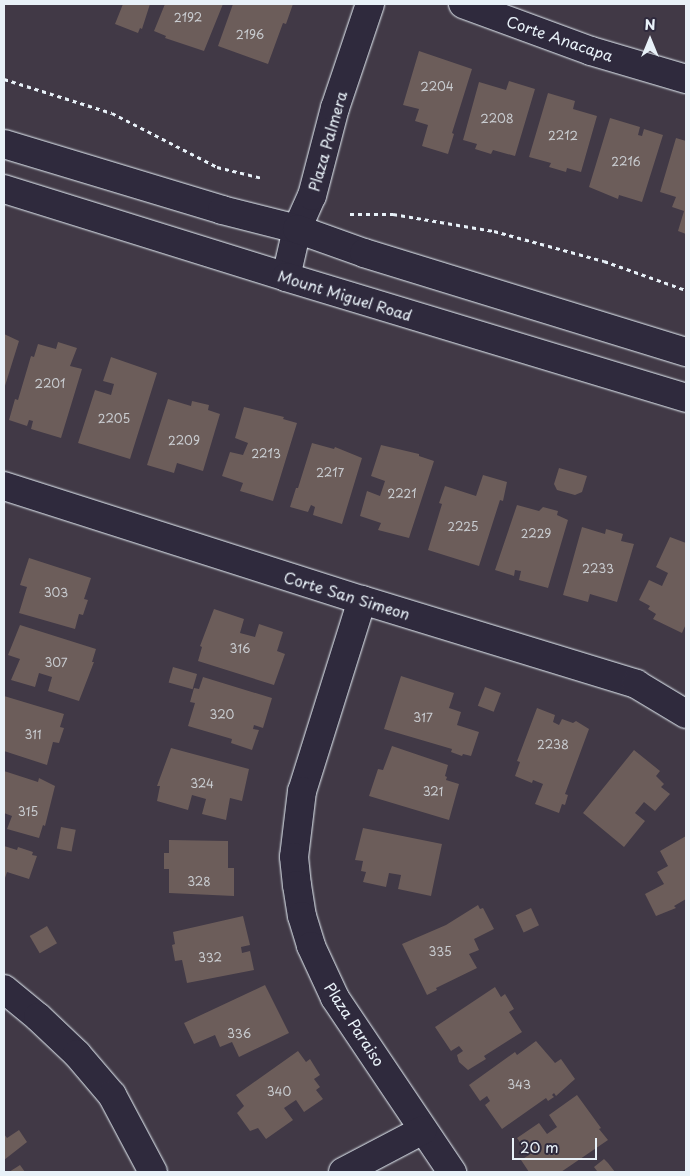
<!DOCTYPE html>
<html>
<head>
<meta charset="utf-8">
<style>
  body { margin:0 }
  #map { position:relative; width:690px; height:1176px; overflow:hidden; background:#413946; font-family:"Playpen Sans",sans-serif }
  div>[style] { position:absolute }
  [style*='--x'] { left:calc(var(--x)*1px); top:calc(var(--y)*1px); width:calc(var(--w)*1px); rotate:calc(var(--a)*1deg) }
  .building>* { inset:0; background:#6c5d5a; transform-origin:0 0 }
  .path>* { height:3px; margin-top:-1.5px; transform-origin:0; background:repeating-linear-gradient(90deg,#e8f1f8 0 4px,transparent 0 8px) }
  .roads { filter:drop-shadow(0 0 1px #e8f1f8) drop-shadow(0 0 1px #e8f1f8) }
  .street>* { height:28px; margin:-14px; padding:0 14px; transform-origin:14px; border-radius:14px; background:#2f2a3d }
  .secondary>* { height:28px; margin:-14px; padding:0 14px; transform-origin:14px; border-radius:14px; background:#2f2a3d }
  span { translate:-50% -50%; white-space:nowrap; text-align:center; line-height:1.15; -webkit-text-stroke:4.5px #2f2a3d; paint-order:stroke }
  .number-label { font-size:12px; color:#c9ccd0 }
  .number-label span { -webkit-text-stroke-width:0 }
  .street-label { font-size:15px; color:#e8f1f8 }
  .frame { position:absolute; inset:0; border:5px solid #e8f1f8; pointer-events:none }
  .north { position:absolute; left:625px; top:15px; width:50px; height:50px; -webkit-text-stroke:4px #2f2a3d; paint-order:stroke; rotate:0deg; font-size:14px; font-weight:700; line-height:20px; text-align:center; color:#e8f1f8 }
  .north::after { content:''; display:block; margin:auto; width:18px; height:22px; background:#e8f1f8; clip-path:polygon(50% 0,100% 100%,50% 72%,0 100%) }
  .scale { position:absolute; left:512px; top:1138px; width:85px; height:22px; box-sizing:border-box; border:2px solid #e8f1f8; border-top:0; padding-left:6px; font-size:15px; line-height:18px; white-space:nowrap; color:#e8f1f8; -webkit-text-stroke:4px #2f2a3d; paint-order:stroke }
</style>
</head>
<body>
<div id="map">
  <div class="building">
    <i style="clip-path:polygon(123px 4px,150px 4px,142px 29px,140px 28px,138px 33px,115px 24px)"></i>
    <i style="clip-path:polygon(165px 4px,223px 4px,204px 51px,165px 38px,166px 36px,154px 31px)"></i>
    <i style="clip-path:polygon(233px 4px,293px 4px,286px 24px,283px 23px,268px 64px,218px 46px)"></i>
    <i style="clip-path:polygon(419px 51px,472px 69px,452px 133px,454px 134px,448px 154px,422px 146px,428px 125px,415px 121px,419px 109px,403px 105px)"></i>
    <i style="clip-path:polygon(509px 81px,535px 89px,515px 156px,493px 150px,491px 154px,475px 149px,477px 144px,463px 140px,479px 82px,506px 90px)"></i>
    <i style="clip-path:polygon(548px 93px,575px 101px,573px 109px,597px 116px,581px 172px,567px 168px,566px 172px,549px 167px,551px 163px,529px 157px)"></i>
    <i style="clip-path:polygon(610px 118px,640px 127px,638px 135px,642px 136px,644px 129px,663px 135px,642px 202px,619px 195px,618px 199px,589px 187px)"></i>
    <i style="clip-path:polygon(676px 138px,686px 141px,686px 234px,678px 231px,684px 211px,672px 207px,676px 197px,660px 192px)"></i>
    <i style="clip-path:polygon(4px 334px,19px 341px,4px 389px)"></i>
    <i style="clip-path:polygon(58px 342px,77px 348px,70px 366px,82px 369px,61px 438px,31px 429px,33px 421px,29px 420px,27px 426px,9px 420px,15px 399px,18px 400px,31px 356px,34px 357px,38px 344px,56px 349px)"></i>
    <i style="clip-path:polygon(111px 357px,157px 373px,130px 459px,78px 443px,95px 390px,111px 395px,114px 384px,103px 381px)"></i>
    <i style="clip-path:polygon(168px 399px,191px 406px,192px 401px,209px 405px,208px 410px,220px 414px,203px 471px,177px 463px,174px 473px,147px 465px)"></i>
    <i style="clip-path:polygon(244px 407px,284px 417px,283px 419px,297px 423px,273px 501px,240px 491px,243px 483px,222px 476px,230px 452px,243px 455px,248px 443px,235px 438px)"></i>
    <i style="clip-path:polygon(312px 443px,334px 449px,335px 447px,362px 458px,342px 524px,313px 515px,315px 507px,311px 505px,308px 512px,290px 507px,296px 488px,298px 488px)"></i>
    <i style="clip-path:polygon(381px 445px,419px 454px,419px 456px,434px 461px,409px 538px,378px 530px,381px 523px,360px 516px,367px 491px,380px 496px,385px 481px,371px 476px)"></i>
    <i style="clip-path:polygon(559px 468px,587px 476px,582px 492px,575px 495px,557px 490px,554px 484px)"></i>
    <i style="clip-path:polygon(483px 475px,507px 482px,503px 501px,500px 500px,479px 566px,428px 550px,442px 504px,439px 503px,445px 486px,476px 496px)"></i>
    <i style="clip-path:polygon(517px 505px,539px 511px,543px 507px,558px 511px,557px 515px,568px 520px,548px 588px,519px 580px,521px 571px,515px 570px,514px 576px,495px 570px)"></i>
    <i style="clip-path:polygon(582px 527px,605px 534px,606px 529px,623px 534px,621px 541px,634px 544px,617px 602px,590px 594px,588px 602px,563px 595px)"></i>
    <i style="clip-path:polygon(670px 537px,686px 543px,686px 624px,682px 633px,653px 619px,656px 614px,648px 609px,650px 606px,639px 600px,649px 580px,662px 586px,668px 573px,656px 567px)"></i>
    <i style="clip-path:polygon(29px 558px,91px 578px,84px 599px,88px 600px,83px 615px,79px 614px,75px 629px,19px 613px,27px 587px,20px 585px)"></i>
    <i style="clip-path:polygon(214px 609px,244px 619px,240px 633px,255px 637px,259px 624px,283px 632px,277px 651px,285px 654px,274px 685px,198px 661px,202px 647px,200px 646px)"></i>
    <i style="clip-path:polygon(20px 625px,96px 649px,92px 662px,94px 662px,79px 701px,48px 691px,52px 677px,39px 673px,35px 687px,11px 680px,20px 659px,8px 655px)"></i>
    <i style="left:173px;top:667px;width:25px;height:16px;rotate:16deg"></i>
    <i style="clip-path:polygon(401px 676px,454px 693px,449px 708px,461px 712px,457px 725px,479px 732px,471px 756px,463px 754px,462px 756px,451px 752px,452px 749px,384px 729px)"></i>
    <i style="clip-path:polygon(203px 677px,272px 698px,263px 728px,254px 725px,253px 729px,259px 730px,252px 750px,231px 743px,232px 739px,188px 726px,195px 703px,190px 702px,194px 688px,199px 689px)"></i>
    <i style="left:485px;top:687px;width:17px;height:20px;rotate:21deg"></i>
    <i style="clip-path:polygon(4px 696px,64px 714px,60px 727px,64px 728px,59px 743px,53px 742px,47px 765px,4px 751px)"></i>
    <i style="clip-path:polygon(537px 708px,555px 715px,553px 722px,559px 725px,562px 719px,573px 723px,576px 721px,589px 729px,565px 794px,568px 795px,565px 805px,562px 804px,559px 813px,535px 804px,543px 784px,533px 780px,532px 783px,515px 776px,520px 762px,517px 761px)"></i>
    <i style="clip-path:polygon(392px 746px,448px 765px,445px 776px,447px 777px,446px 780px,459px 784px,449px 820px,369px 796px,378px 769px,383px 770px)"></i>
    <i style="clip-path:polygon(171px 748px,249px 769px,242px 801px,230px 798px,226px 820px,202px 814px,206px 799px,192px 795px,188px 810px,157px 801px,160px 786px,157px 786px)"></i>
    <i style="clip-path:polygon(634px 750px,660px 771px,656px 776px,664px 784px,661px 787px,670px 794px,655px 811px,644px 802px,635px 813px,645px 821px,624px 847px,583px 813px)"></i>
    <i style="clip-path:polygon(4px 771px,38px 782px,39px 778px,55px 786px,45px 826px,43px 825px,39px 838px,7px 829px,12px 816px,4px 813px)"></i>
    <i style="left:61px;top:827px;width:15px;height:22px;rotate:11deg"></i>
    <i style="clip-path:polygon(363px 828px,442px 844px,431px 896px,398px 889px,401px 875px,389px 873px,386px 887px,363px 882px,366px 872px,361px 871px,363px 861px,355px 860px)"></i>
    <i style="clip-path:polygon(686px 836px,686px 899px,674px 906px,676px 908px,656px 916px,645px 894px,664px 884px,657px 872px,668px 866px,660px 851px)"></i>
    <i style="clip-path:polygon(169px 840px,228px 841px,228px 868px,234px 868px,234px 896px,169px 893px,169px 869px,164px 869px,164px 853px,169px 853px)"></i>
    <i style="clip-path:polygon(4px 846px,17px 850px,18px 847px,33px 852px,32px 855px,37px 856px,29px 879px,7px 872px,4px 881px)"></i>
    <i style="clip-path:polygon(478px 905px,480px 909px,483px 908px,494px 929px,474px 939px,479px 950px,469px 954px,477px 968px,436px 988px,437px 990px,427px 995px,402px 944px,446px 925px)"></i>
    <i style="left:531px;top:908px;width:19px;height:17px;rotate:65deg"></i>
    <i style="clip-path:polygon(243px 916px,250px 945px,241px 947px,242px 953px,250px 951px,254px 970px,187px 983px,182px 960px,175px 961px,172px 945px,175px 944px,173px 932px)"></i>
    <i style="left:47px;top:926px;width:20px;height:20px;rotate:60deg"></i>
    <i style="clip-path:polygon(265px 985px,289px 1033px,239px 1057px,232px 1042px,220px 1047px,215px 1035px,194px 1044px,184px 1023px)"></i>
    <i style="clip-path:polygon(495px 987px,501px 997px,505px 994px,514px 1009px,509px 1012px,522px 1032px,484px 1056px,486px 1059px,468px 1070px,459px 1062px,457px 1055px,463px 1051px,459px 1046px,451px 1051px,435px 1027px)"></i>
    <i style="clip-path:polygon(536px 1041px,555px 1063px,561px 1059px,575px 1079px,556px 1096px,554px 1093px,552px 1095px,554px 1097px,548px 1101px,546px 1098px,502px 1129px,485px 1105px,490px 1101px,487px 1096px,480px 1101px,469px 1085px,515px 1052px,517px 1055px)"></i>
    <i style="clip-path:polygon(298px 1051px,306px 1062px,310px 1059px,320px 1075px,314px 1079px,320px 1087px,316px 1090px,323px 1099px,304px 1112px,296px 1100px,284px 1108px,293px 1120px,266px 1139px,258px 1128px,250px 1131px,237px 1113px,244px 1106px,236px 1095px)"></i>
    <i style="clip-path:polygon(577px 1095px,601px 1128px,599px 1129px,608px 1140px,561px 1172px,529px 1172px,521px 1160px,529px 1155px,517px 1138px,539px 1123px,547px 1134px,557px 1127px,549px 1115px)"></i>
    <i style="clip-path:polygon(19px 1130px,27px 1142px,4px 1160px,4px 1134px,7px 1138px)"></i>
    <i style="clip-path:polygon(604px 1159px,608px 1163px,615px 1172px,595px 1172px,597px 1171px,594px 1167px)"></i>
    <i style="clip-path:polygon(20px 1165px,25px 1172px,9px 1172px)"></i>
  </div>
  <div class="path">
    <i style="--x:4;--y:79;--w:113;--a:17.5"></i>
    <i style="--x:112;--y:113;--w:118;--a:27.2"></i>
    <i style="--x:217;--y:167;--w:46;--a:13.7"></i>
    <i style="--x:350;--y:214;--w:43;--a:0"></i>
    <i style="--x:393;--y:214;--w:102;--a:9.6"></i>
    <i style="--x:494;--y:231;--w:114;--a:15.3"></i>
    <i style="--x:604;--y:261;--w:87;--a:19.5"></i>
  </div>
  <div class="roads">
    <div class="street">
      <i style="--x:463;--y:4;--w:136;--a:20.2"></i>
      <i style="--x:591;--y:51;--w:99;--a:16.4"></i>
      <i style="--x:286;--y:277;--w:49;--a:-77.1"></i>
      <i style="--x:297;--y:229;--w:36;--a:-66"></i>
      <i style="--x:312;--y:196;--w:91;--a:-75.4"></i>
      <i style="--x:335;--y:108;--w:110;--a:-71.4"></i>
      <i style="--x:4;--y:486;--w:376;--a:17.7"></i>
      <i style="--x:362;--y:600;--w:287;--a:17"></i>
      <i style="--x:636;--y:684;--w:58;--a:31"></i>
      <i style="--x:362;--y:600;--w:200;--a:107.4"></i>
      <i style="--x:302;--y:791;--w:66;--a:96.9"></i>
      <i style="--x:294;--y:857;--w:28;--a:84"></i>
      <i style="--x:297;--y:885;--w:31;--a:81"></i>
      <i style="--x:302;--y:916;--w:31;--a:73"></i>
      <i style="--x:311;--y:946;--w:57;--a:65.2"></i>
      <i style="--x:335;--y:998;--w:210;--a:56.1"></i>
      <i style="--x:343;--y:1172;--w:90;--a:-27.7"></i>
    </div>
    <div class="secondary">
      <i style="--x:4;--y:144;--w:228;--a:16.8"></i>
      <i style="--x:222;--y:210;--w:77;--a:14.2"></i>
      <i style="--x:297;--y:229;--w:71;--a:19.7"></i>
      <i style="--x:364;--y:253;--w:337;--a:17.1"></i>
      <i style="--x:4;--y:189;--w:295;--a:17.3"></i>
      <i style="--x:286;--y:277;--w:418;--a:16.8"></i>
      <i style="--x:4;--y:989;--w:44;--a:39.5"></i>
      <i style="--x:38;--y:1017;--w:54;--a:43.5"></i>
      <i style="--x:77;--y:1054;--w:54;--a:49.5"></i>
      <i style="--x:112;--y:1095;--w:87;--a:62"></i>
    </div>
  </div>
  <div class="number-label">
    <span style="left:188px;top:18px">2192</span>
    <span style="left:250px;top:35px">2196</span>
    <span style="left:437px;top:87px">2204</span>
    <span style="left:497px;top:119px">2208</span>
    <span style="left:563px;top:136px">2212</span>
    <span style="left:626px;top:162px">2216</span>
    <span style="left:50px;top:384px">2201</span>
    <span style="left:114px;top:419px">2205</span>
    <span style="left:184px;top:441px">2209</span>
    <span style="left:266px;top:454px">2213</span>
    <span style="left:330px;top:473px">2217</span>
    <span style="left:402px;top:494px">2221</span>
    <span style="left:463px;top:527px">2225</span>
    <span style="left:536px;top:534px">2229</span>
    <span style="left:598px;top:569px">2233</span>
    <span style="left:56px;top:593px">303</span>
    <span style="left:240px;top:649px">316</span>
    <span style="left:56px;top:663px">307</span>
    <span style="left:222px;top:715px">320</span>
    <span style="left:423px;top:718px">317</span>
    <span style="left:33px;top:735px">311</span>
    <span style="left:553px;top:745px">2238</span>
    <span style="left:202px;top:784px">324</span>
    <span style="left:433px;top:792px">321</span>
    <span style="left:28px;top:812px">315</span>
    <span style="left:199px;top:882px">328</span>
    <span style="left:440px;top:952px">335</span>
    <span style="left:210px;top:958px">332</span>
    <span style="left:239px;top:1034px">336</span>
    <span style="left:519px;top:1085px">343</span>
    <span style="left:279px;top:1092px">340</span>
  </div>
  <div class="street-label">
    <span style="left:560px;top:38px;rotate:19deg">Corte Anacapa</span>
    <span style="left:327px;top:141px;rotate:-74deg">Plaza Palmera</span>
    <span style="left:345px;top:295px;rotate:17deg">Mount Miguel Road</span>
    <span style="left:347px;top:595px;rotate:17deg">Corte San Simeon</span>
    <span style="left:355px;top:1024px;rotate:57deg">Plaza Paraiso</span>
  </div>
  <div class="frame"></div>
  <div class="north">N</div>
  <div class="scale">20 m</div>
</div>
</body>
</html>
